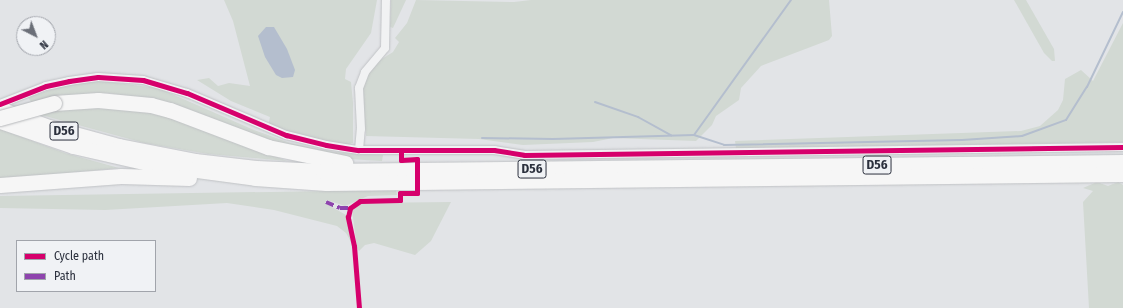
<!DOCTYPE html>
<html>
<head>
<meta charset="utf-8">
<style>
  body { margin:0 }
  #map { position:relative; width:1123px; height:308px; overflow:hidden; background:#e2e4e7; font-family:"Fira Sans Condensed",sans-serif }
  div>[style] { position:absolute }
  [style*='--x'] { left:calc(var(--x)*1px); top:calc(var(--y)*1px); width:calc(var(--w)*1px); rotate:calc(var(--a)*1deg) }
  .green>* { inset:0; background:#d2d9d3 }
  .water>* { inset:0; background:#b4bece }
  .stream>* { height:2px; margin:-1px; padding:0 1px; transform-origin:1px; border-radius:1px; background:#b4bece }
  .roads { filter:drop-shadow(0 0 1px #c0c2c5) drop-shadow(0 0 1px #c0c2c5) }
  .minor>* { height:8px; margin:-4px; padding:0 4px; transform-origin:4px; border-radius:4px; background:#f1f2f3 }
  .motorway>* { height:15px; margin:-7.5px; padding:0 7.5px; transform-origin:7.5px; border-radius:7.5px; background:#f6f6f6 }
  .bridges { filter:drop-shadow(0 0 1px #b5b7ba) drop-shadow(0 0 1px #b5b7ba) }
  .motorway-bridge>* { height:15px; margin:-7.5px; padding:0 7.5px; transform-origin:7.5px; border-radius:7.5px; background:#f6f6f6 }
  .quiet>* { height:4px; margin-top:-2px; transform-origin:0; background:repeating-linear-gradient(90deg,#8e44ad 0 8px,transparent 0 12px) }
  .cycleway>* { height:5px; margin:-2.5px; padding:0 2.5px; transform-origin:2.5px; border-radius:2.5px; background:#d6006c }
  span { translate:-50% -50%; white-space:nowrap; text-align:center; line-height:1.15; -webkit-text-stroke:3.5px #f0f2f5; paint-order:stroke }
  .shield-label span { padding:1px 3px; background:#f0f2f5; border:1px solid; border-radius:3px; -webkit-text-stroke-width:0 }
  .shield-label { font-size:13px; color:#2b303d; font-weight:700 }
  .legend { position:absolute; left:16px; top:240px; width:140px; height:52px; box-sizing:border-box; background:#f0f2f5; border:1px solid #a1a4ab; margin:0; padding:5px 7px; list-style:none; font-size:12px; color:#2b303d }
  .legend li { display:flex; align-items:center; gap:8px; height:20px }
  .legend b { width:20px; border:1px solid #a1a4ab }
  .north { position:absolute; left:16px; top:16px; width:40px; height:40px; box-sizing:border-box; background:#f0f2f5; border:1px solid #a1a4ab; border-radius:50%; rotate:138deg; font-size:11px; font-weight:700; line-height:16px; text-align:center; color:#2b303d }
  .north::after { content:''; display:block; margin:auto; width:14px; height:18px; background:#6b6f78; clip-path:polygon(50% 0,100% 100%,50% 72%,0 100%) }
</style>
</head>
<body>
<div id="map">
  <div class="green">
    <i style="clip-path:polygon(224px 0,377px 0,371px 33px,346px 69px,345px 79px,351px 82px,353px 103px,353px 143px,345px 145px,304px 137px,268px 126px,270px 117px,231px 101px,197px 80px,209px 78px,218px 86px,229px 83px,250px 86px,233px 21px)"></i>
    <i style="clip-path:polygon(391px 0,406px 0,393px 28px,390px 27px)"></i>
    <i style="clip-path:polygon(416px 0,514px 2px,531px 0,526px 4px,531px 0,829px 0,832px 36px,829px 40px,761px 66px,741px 88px,739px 100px,716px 116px,712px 125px,696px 141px,613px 138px,593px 142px,523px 145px,479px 139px,366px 136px,361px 89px,363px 79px,377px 62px,393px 52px,399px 42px,395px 38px,407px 23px)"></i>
    <i style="clip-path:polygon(1014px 0,1026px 0,1054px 49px,1055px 61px,1052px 61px,1044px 53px)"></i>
    <i style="clip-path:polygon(1123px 23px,1123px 142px,736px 148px,735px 141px,1021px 131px,1040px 126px,1058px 110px,1063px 100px,1065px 79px,1081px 70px,1093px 81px)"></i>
    <i style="clip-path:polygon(100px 81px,158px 88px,254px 130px,290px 143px,334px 152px,383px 155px,382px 161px,332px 158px,298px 151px,141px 98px,107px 93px,59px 96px,31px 102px,28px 97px,73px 83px)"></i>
    <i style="clip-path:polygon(117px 105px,177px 117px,287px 161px,208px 154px,144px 143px,34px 113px)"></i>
    <i style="clip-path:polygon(0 129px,65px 153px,119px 168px,0 180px)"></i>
    <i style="clip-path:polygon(1097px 182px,1108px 186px,1118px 182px,1123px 185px,1123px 308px,1089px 308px,1083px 202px,1093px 191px,1083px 188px)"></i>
    <i style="clip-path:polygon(396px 190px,397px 195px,368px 196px,345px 206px,327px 200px,325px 203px,346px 215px,351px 242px,346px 233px,337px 226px,274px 210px,227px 203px,105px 210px,0 208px,0 196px)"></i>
    <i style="clip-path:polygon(451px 202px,431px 241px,415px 255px,374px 243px,365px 245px,359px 251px,357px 248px,352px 210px,361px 203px)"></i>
  </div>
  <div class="water">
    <i style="clip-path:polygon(266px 27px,274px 27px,287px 49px,295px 70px,293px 77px,282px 78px,276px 75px,265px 57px,258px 36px)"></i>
  </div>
  <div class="stream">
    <i style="--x:595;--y:102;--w:46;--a:19.2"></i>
    <i style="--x:638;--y:117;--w:38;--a:29"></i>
    <i style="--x:694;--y:135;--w:166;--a:-54.3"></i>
    <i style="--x:482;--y:138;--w:71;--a:0.8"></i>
    <i style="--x:553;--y:139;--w:141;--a:-1.6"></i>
    <i style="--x:694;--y:135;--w:32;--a:18"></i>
    <i style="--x:724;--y:145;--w:238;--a:-1.2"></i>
    <i style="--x:962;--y:140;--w:60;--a:-3.8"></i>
    <i style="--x:1022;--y:136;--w:47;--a:-20"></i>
    <i style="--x:1066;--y:120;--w:39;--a:-58"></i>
    <i style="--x:1087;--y:87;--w:83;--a:-64.4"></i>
  </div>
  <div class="roads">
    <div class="minor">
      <i style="--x:0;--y:104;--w:49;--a:-21.4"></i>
      <i style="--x:46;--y:86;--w:24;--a:-12"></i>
      <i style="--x:69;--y:81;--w:29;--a:-8"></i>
      <i style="--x:98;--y:77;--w:45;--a:3.8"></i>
      <i style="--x:143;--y:80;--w:46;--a:16.5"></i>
      <i style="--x:187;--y:93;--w:108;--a:23"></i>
      <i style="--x:286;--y:135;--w:41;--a:14"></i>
      <i style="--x:326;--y:145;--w:33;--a:9"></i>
      <i style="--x:359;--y:150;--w:135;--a:0"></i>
      <i style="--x:494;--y:150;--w:30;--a:9"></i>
      <i style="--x:524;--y:155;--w:599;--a:-0.77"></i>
      <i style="--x:359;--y:150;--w:21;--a:-85"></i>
      <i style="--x:361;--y:129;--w:41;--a:-92.8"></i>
      <i style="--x:359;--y:88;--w:17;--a:-69"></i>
      <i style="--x:365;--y:72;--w:31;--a:-50"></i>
      <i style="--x:385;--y:48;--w:48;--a:-88.8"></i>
    </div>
    <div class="motorway">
      <i style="--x:54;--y:103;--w:44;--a:-3.9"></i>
      <i style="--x:98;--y:100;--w:53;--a:5.4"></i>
      <i style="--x:151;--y:105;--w:20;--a:15"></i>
      <i style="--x:170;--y:110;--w:105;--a:20.7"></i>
      <i style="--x:268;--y:147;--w:79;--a:11.7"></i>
      <i style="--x:0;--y:109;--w:52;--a:20.2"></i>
      <i style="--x:49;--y:127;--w:73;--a:15.2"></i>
      <i style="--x:119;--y:146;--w:77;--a:11.2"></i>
      <i style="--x:195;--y:161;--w:61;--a:6.5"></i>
      <i style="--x:256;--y:168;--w:67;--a:2.6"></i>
      <i style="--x:323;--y:171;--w:800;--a:-0.64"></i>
      <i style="--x:0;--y:121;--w:77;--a:18.9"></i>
      <i style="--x:73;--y:146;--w:81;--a:12.8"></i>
      <i style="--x:152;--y:164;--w:104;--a:7.7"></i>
      <i style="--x:255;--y:178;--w:71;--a:4"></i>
      <i style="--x:326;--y:183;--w:797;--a:-0.65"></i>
      <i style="--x:0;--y:185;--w:121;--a:-4.3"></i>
      <i style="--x:121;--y:176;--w:68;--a:1.7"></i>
    </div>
  </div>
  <div class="bridges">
    <div class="motorway-bridge">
      <i style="--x:0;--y:118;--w:56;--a:-15.5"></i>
    </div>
  </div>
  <div class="quiet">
    <i style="--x:326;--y:202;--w:15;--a:23"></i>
    <i style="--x:340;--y:208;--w:10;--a:0"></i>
  </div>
  <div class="cycleway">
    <i style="--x:0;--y:104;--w:49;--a:-21.4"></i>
    <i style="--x:46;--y:86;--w:24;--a:-12"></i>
    <i style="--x:69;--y:81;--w:29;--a:-8"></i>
    <i style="--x:98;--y:77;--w:45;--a:3.8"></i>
    <i style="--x:143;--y:80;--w:46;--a:16.5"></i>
    <i style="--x:187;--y:93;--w:108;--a:23"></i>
    <i style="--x:286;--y:135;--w:41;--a:14"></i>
    <i style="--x:326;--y:145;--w:33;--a:9"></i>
    <i style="--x:359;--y:150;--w:135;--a:0"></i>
    <i style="--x:494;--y:150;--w:30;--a:9"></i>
    <i style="--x:524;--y:155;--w:599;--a:-0.77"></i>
    <i style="--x:359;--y:308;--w:62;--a:-94.6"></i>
    <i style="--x:354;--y:246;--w:30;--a:-102"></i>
    <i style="--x:348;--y:217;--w:9;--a:-77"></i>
    <i style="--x:350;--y:208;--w:12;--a:-35"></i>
    <i style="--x:360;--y:201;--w:40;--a:-1.4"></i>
    <i style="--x:400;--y:200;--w:7;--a:-90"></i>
    <i style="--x:400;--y:193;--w:17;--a:0"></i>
    <i style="--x:417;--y:193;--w:34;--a:-90"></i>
    <i style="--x:417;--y:159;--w:16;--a:176"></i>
    <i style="--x:401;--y:160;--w:10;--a:-90"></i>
  </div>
  <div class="shield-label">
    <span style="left:64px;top:131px">D56</span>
    <span style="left:877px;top:165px">D56</span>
    <span style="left:532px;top:169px">D56</span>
  </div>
  <ul class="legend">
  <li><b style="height:5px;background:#d6006c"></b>Cycle path</li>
  <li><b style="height:5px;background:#8e44ad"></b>Path</li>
  </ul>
  <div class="north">N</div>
</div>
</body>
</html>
